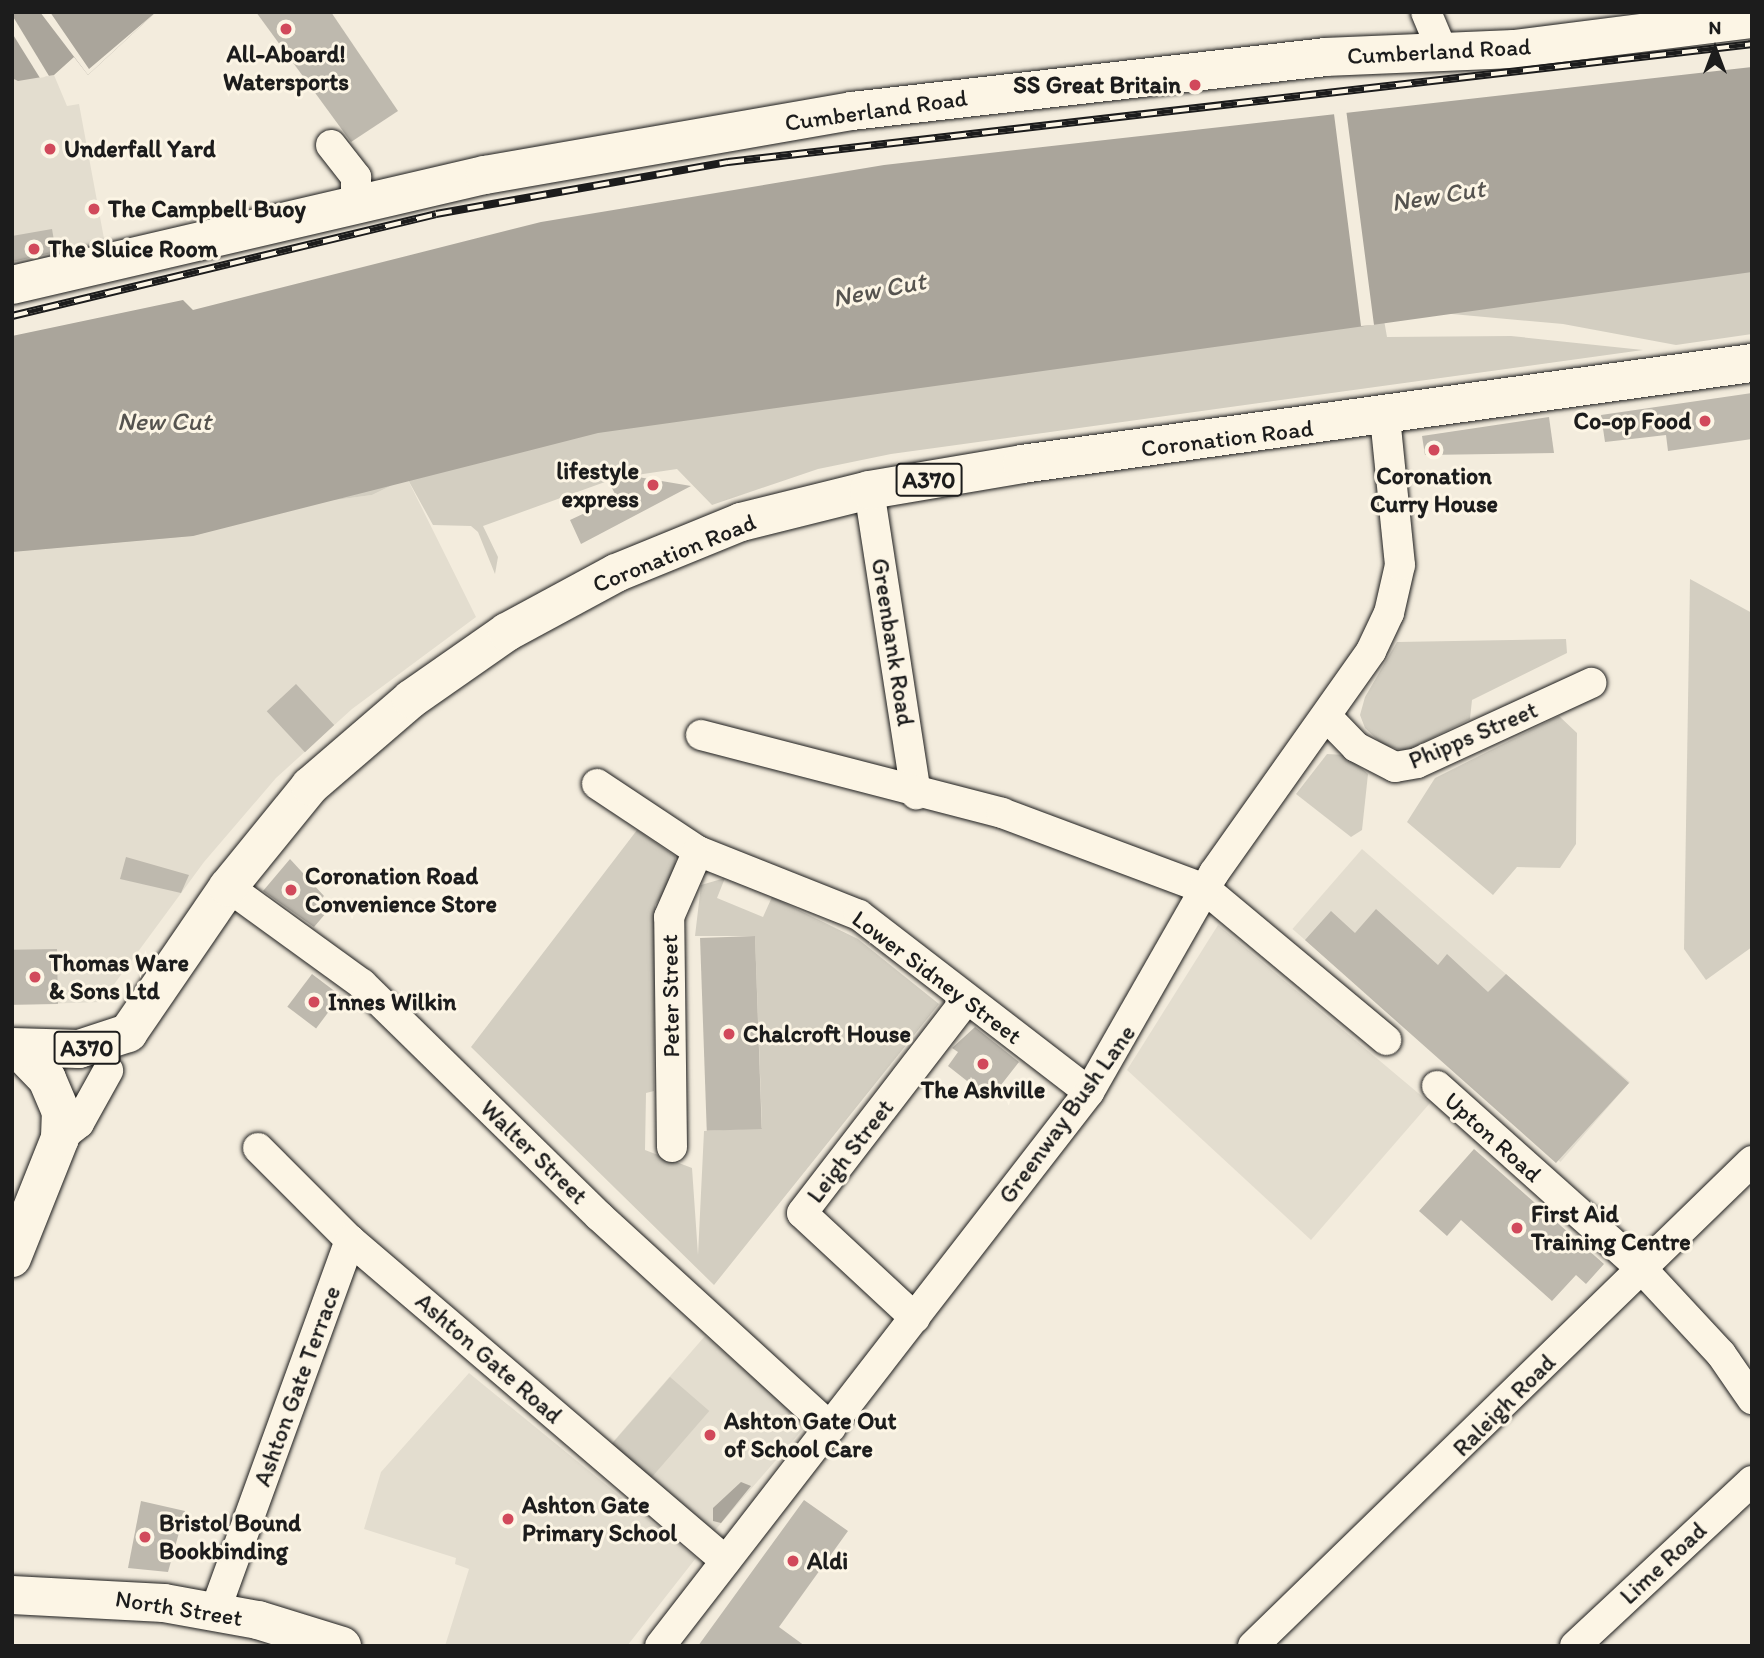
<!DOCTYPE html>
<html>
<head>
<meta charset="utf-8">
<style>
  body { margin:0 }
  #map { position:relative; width:1764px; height:1658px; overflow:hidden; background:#f3ecdd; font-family:Itim,sans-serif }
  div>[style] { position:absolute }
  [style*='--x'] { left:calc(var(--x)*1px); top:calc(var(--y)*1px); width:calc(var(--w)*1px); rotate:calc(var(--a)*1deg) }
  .built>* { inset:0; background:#e3ddcf; transform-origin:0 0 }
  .green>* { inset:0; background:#d3cec1; transform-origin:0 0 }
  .water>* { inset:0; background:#aaa59b }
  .pier>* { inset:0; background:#f3ecdd }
  .building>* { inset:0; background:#beb9ae; transform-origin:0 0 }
  .roads { filter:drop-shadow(0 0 2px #1c1c1c) drop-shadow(0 0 2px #1c1c1c) }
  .street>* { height:30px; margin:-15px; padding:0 15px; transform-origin:15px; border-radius:15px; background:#fcf5e5 }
  .secondary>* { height:38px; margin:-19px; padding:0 19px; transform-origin:19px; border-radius:19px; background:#fcf5e5 }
  .highway>* { height:38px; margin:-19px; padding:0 19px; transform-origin:19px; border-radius:19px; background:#fcf5e5 }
  .rail>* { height:8px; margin-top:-4px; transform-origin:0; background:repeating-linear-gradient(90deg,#fcf5e5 0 16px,#1c1c1c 0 32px); box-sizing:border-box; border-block:2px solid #1c1c1c }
  .dots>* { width:19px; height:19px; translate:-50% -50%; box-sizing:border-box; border:4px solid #fcf5e5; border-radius:50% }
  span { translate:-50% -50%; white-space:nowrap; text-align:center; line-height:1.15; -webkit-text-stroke:6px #fcf5e5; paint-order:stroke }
  .shield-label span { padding:2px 5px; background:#fcf5e5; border:2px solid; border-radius:5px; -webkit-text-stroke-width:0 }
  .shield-label { font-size:23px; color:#1c1c1c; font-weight:700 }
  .street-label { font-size:24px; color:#1c1c1c }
  .poi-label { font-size:24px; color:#1c1c1c; font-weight:700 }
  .right { translate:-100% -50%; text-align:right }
  .left { translate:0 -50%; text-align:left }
  .water-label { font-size:26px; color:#55534f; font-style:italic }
  .frame { position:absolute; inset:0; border:14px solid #1c1c1c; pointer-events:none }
  .north { position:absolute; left:1680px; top:14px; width:70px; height:70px; -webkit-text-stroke:5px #fcf5e5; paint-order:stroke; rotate:0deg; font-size:19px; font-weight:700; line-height:28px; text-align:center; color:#1c1c1c }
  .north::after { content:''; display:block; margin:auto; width:24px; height:32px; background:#1c1c1c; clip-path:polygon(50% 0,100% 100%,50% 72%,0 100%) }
</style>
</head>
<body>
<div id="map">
  <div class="built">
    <i style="clip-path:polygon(54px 75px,67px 106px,79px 104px,105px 244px,12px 269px,12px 78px)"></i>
    <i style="clip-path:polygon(407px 478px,476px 617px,352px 709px,276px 778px,204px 862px,101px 1002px,12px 1005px,12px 552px,193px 536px,313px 503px,372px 495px)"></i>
    <i style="left:1362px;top:849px;width:355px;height:106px;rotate:41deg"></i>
    <i style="clip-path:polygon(1218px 925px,1430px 1103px,1311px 1240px,1127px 1070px)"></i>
    <i style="left:705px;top:1336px;width:135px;height:143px;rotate:41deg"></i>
    <i style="clip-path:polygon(469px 1373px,696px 1558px,627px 1646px,445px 1646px,469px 1569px,455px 1564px,456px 1558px,364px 1529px,381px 1472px)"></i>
  </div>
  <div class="green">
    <i style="clip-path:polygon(1752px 212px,1752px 334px,1676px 345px,1563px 324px,1441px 313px,1384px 320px,1387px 337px,1511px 336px,1643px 350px,891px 454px,818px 469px,712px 505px,677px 469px,616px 478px,483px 526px,498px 557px,495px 574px,478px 532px,471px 526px,433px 525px,407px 478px,372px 495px,313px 503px,193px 536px,12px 552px,12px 522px)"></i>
    <i style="clip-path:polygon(1690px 579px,1752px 613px,1752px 947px,1706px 980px,1684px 949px)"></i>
    <i style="clip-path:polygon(1566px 639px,1567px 653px,1472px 700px,1470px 719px,1406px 751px,1383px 745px,1365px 728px,1360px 715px,1365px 697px,1397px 642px)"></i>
    <i style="clip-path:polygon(1559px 716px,1577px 733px,1576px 844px,1560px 868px,1517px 867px,1493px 895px,1407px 822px,1435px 778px)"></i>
    <i style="clip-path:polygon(1327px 754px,1346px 755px,1368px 774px,1362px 830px,1351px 837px,1296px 794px)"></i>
    <i style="clip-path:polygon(637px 830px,675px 856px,677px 877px,655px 905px,654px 1091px,646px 1093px,645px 1150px,692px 1168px,698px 1255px,704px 1131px,762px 1128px,755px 936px,695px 936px,701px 885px,725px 878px,717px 898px,763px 917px,772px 897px,858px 939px,939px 1004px,714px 1285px,471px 1047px)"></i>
    <i style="left:670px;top:1377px;width:52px;height:89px;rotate:41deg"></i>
  </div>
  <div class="water">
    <i style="clip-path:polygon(12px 12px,156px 12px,88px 75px,74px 57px,54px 75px,18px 81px,12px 78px)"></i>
    <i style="clip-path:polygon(1752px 67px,1752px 272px,598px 433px,193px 536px,12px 552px,12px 336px,183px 300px,193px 310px,541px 222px,884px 165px)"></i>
    <i style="clip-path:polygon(741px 1482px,751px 1486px,721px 1523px,713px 1521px,713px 1508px)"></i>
  </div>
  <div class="pier">
    <i style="clip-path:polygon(40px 12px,50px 12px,89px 69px,156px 12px,88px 75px)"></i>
    <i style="clip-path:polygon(12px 15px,49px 76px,40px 78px,12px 33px)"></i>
    <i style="clip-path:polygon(1346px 109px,1374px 325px,1361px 326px,1334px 114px,1296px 114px)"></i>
  </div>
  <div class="building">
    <i style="clip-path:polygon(256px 12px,331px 12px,398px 111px,351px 142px)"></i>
    <i style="clip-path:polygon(52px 229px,56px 252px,12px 262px,12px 236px)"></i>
    <i style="clip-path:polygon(1752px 393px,1752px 439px,1668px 451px,1666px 435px,1605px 442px,1601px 415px)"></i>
    <i style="clip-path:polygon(1549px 417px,1554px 453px,1425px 455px,1422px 436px)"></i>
    <i style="clip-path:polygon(632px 476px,691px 486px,581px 544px,570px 520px,617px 498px,611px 486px)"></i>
    <i style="left:296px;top:684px;width:56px;height:40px;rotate:47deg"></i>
    <i style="clip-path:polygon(126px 857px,189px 875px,181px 893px,120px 879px)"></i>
    <i style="clip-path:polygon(290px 859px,324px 896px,316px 904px,326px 913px,314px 927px,263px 891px)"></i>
    <i style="clip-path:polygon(1376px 909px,1438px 965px,1447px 954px,1488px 992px,1506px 974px,1629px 1083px,1556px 1163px,1305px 940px,1331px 911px,1355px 933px)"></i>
    <i style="left:755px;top:936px;width:193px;height:55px;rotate:88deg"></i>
    <i style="left:57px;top:949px;width:55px;height:45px;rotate:89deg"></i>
    <i style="left:312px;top:974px;width:36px;height:41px;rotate:37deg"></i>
    <i style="clip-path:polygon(975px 1027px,1019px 1062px,990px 1099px,948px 1066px,958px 1052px,952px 1048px)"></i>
    <i style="clip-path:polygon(1474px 1149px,1604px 1264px,1586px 1284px,1576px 1275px,1552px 1301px,1461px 1220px,1447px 1236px,1419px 1211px)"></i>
    <i style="clip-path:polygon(804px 1500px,848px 1531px,779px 1627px,805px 1646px,698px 1646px)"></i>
    <i style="clip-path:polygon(141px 1501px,185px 1511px,168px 1572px,128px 1568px)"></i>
  </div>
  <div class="roads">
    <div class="street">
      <i style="--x:1426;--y:12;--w:41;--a:67.2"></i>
      <i style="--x:331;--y:145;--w:41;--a:52"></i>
      <i style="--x:356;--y:177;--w:26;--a:90"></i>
      <i style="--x:869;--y:490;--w:308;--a:81.2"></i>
      <i style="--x:1326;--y:716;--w:43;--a:45.9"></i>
      <i style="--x:1356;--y:747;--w:44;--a:27.1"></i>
      <i style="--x:1395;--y:767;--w:22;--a:-10"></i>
      <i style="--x:1417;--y:763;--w:192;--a:-24.7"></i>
      <i style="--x:701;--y:735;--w:311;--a:14.5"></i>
      <i style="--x:1002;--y:813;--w:217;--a:20.5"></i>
      <i style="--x:1205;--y:889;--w:236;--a:39.8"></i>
      <i style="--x:597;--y:784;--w:121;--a:33.6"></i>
      <i style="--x:698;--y:851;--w:173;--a:21.7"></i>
      <i style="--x:859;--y:915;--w:290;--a:37.6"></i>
      <i style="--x:228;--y:887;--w:165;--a:35.9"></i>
      <i style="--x:362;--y:984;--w:332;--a:44.4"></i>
      <i style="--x:599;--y:1216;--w:314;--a:42.4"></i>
      <i style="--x:1437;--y:1086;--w:275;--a:41.8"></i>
      <i style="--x:1642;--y:1269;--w:116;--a:47.1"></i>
      <i style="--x:1721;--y:1354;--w:55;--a:55.4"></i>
      <i style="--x:60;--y:1138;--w:24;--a:-38"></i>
      <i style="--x:79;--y:1123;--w:60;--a:-60.9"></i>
      <i style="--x:672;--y:1147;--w:230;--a:-90.7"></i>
      <i style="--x:669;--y:917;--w:72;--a:-66.3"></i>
      <i style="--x:258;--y:1148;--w:130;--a:45"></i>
      <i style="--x:350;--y:1240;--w:494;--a:40.5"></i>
      <i style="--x:915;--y:1318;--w:154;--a:-137.1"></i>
      <i style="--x:802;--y:1213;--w:269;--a:-52.4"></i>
      <i style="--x:215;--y:1611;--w:395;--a:-70"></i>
      <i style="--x:660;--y:1646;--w:701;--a:-52.25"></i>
      <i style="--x:1089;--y:1092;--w:252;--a:-60.3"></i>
      <i style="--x:1214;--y:873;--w:272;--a:-54.7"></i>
      <i style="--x:1371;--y:651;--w:42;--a:-64.7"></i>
      <i style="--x:1389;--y:613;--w:49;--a:-77.1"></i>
      <i style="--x:1400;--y:565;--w:149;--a:-95.8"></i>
      <i style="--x:1253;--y:1646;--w:696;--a:-44.18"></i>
      <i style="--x:1575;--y:1646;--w:242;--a:-43"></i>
    </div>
    <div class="secondary">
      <i style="--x:12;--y:285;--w:486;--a:-13.1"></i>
      <i style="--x:485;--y:175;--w:373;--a:-9.9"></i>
      <i style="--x:852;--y:111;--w:476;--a:-6.5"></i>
      <i style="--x:1325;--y:57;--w:189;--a:-2.4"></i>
      <i style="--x:1514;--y:49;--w:240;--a:-7.2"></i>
      <i style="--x:12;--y:1258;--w:129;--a:-68.2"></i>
      <i style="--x:60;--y:1138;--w:26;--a:-88"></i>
      <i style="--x:61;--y:1112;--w:36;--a:-113"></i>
      <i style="--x:47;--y:1079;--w:40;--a:-134"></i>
      <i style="--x:12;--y:1595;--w:152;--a:3"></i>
      <i style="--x:164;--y:1603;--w:96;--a:10.3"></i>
      <i style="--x:258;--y:1620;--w:88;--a:17.2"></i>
    </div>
    <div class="highway">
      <i style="--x:12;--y:1047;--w:67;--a:1.7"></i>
      <i style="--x:79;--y:1049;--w:52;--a:-18.1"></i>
      <i style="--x:128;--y:1033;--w:177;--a:-55.6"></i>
      <i style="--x:228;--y:887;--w:130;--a:-50.9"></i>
      <i style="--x:310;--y:786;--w:133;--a:-40.7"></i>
      <i style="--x:411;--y:699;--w:117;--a:-34.9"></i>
      <i style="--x:507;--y:632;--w:124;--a:-28.4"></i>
      <i style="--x:616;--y:573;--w:135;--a:-22.2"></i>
      <i style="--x:741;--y:522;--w:132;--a:-14"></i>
      <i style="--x:869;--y:490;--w:155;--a:-9.6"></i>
      <i style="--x:1022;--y:464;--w:737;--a:-7.88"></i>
    </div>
  </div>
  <div class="rail">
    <i style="--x:12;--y:316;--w:436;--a:-13.5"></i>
    <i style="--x:436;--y:214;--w:297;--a:-10.1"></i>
    <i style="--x:728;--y:162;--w:1031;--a:-6.57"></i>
  </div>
  <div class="dots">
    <i style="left:286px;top:29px;background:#d1495b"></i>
    <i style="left:1195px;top:85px;background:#d1495b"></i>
    <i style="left:50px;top:149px;background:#d1495b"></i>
    <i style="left:94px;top:209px;background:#d1495b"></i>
    <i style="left:34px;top:249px;background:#d1495b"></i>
    <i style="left:1705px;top:421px;background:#d1495b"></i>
    <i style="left:1434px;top:450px;background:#d1495b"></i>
    <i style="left:653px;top:485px;background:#d1495b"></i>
    <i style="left:291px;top:890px;background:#d1495b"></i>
    <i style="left:35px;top:977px;background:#d1495b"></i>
    <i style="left:314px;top:1002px;background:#d1495b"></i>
    <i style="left:729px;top:1034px;background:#d1495b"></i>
    <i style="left:983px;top:1064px;background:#d1495b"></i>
    <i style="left:1517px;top:1228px;background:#d1495b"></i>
    <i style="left:710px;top:1435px;background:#d1495b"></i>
    <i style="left:508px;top:1519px;background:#d1495b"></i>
    <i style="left:145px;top:1537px;background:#d1495b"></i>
    <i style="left:793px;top:1561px;background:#d1495b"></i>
  </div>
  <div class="shield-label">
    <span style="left:929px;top:480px">A370</span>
    <span style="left:87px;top:1048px">A370</span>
  </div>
  <div class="street-label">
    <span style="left:1439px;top:51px;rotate:-3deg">Cumberland Road</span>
    <span style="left:876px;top:110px;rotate:-8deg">Cumberland Road</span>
    <span style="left:1227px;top:438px;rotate:-7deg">Coronation Road</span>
    <span style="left:674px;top:553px;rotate:-22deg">Coronation Road</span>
    <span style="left:893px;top:642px;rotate:81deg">Greenbank Road</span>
    <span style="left:1473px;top:735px;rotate:-23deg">Phipps Street</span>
    <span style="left:937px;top:977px;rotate:37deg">Lower Sidney Street</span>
    <span style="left:670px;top:996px;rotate:-91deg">Peter Street</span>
    <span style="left:1067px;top:1114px;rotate:-54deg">Greenway Bush Lane</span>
    <span style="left:1493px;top:1137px;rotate:42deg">Upton Road</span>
    <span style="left:850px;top:1151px;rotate:-52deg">Leigh Street</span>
    <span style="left:534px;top:1152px;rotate:44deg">Walter Street</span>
    <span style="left:489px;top:1358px;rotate:41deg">Ashton Gate Road</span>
    <span style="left:297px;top:1386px;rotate:-70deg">Ashton Gate Terrace</span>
    <span style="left:1504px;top:1405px;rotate:-45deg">Raleigh Road</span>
    <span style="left:1663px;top:1563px;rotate:-43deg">Lime Road</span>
    <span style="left:179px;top:1608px;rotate:9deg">North Street</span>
  </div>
  <div class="poi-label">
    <span style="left:286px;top:68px">All-Aboard!<br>Watersports</span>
    <span class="right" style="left:1181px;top:85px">SS Great Britain</span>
    <span class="left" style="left:64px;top:149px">Underfall Yard</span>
    <span class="left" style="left:108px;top:209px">The Campbell Buoy</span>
    <span class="left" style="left:48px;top:249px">The Sluice Room</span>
    <span class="right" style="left:1691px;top:421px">Co-op Food</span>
    <span class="right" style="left:639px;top:485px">lifestyle<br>express</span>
    <span style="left:1434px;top:490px">Coronation<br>Curry House</span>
    <span class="left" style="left:305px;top:890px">Coronation Road<br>Convenience Store</span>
    <span class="left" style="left:49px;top:977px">Thomas Ware<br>&amp; Sons Ltd</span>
    <span class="left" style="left:328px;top:1002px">Innes Wilkin</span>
    <span class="left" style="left:743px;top:1034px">Chalcroft House</span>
    <span style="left:983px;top:1090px">The Ashville</span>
    <span class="left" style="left:1531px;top:1228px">First Aid<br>Training Centre</span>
    <span class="left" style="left:724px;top:1435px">Ashton Gate Out<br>of School Care</span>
    <span class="left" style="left:522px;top:1519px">Ashton Gate<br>Primary School</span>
    <span class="left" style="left:159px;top:1537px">Bristol Bound<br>Bookbinding</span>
    <span class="left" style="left:807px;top:1561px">Aldi</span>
  </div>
  <div class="water-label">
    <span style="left:1438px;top:196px;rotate:-9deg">New Cut</span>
    <span style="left:879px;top:290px;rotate:-11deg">New Cut</span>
    <span style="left:164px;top:422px">New Cut</span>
  </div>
  <div class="frame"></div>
  <div class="north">N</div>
</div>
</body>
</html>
